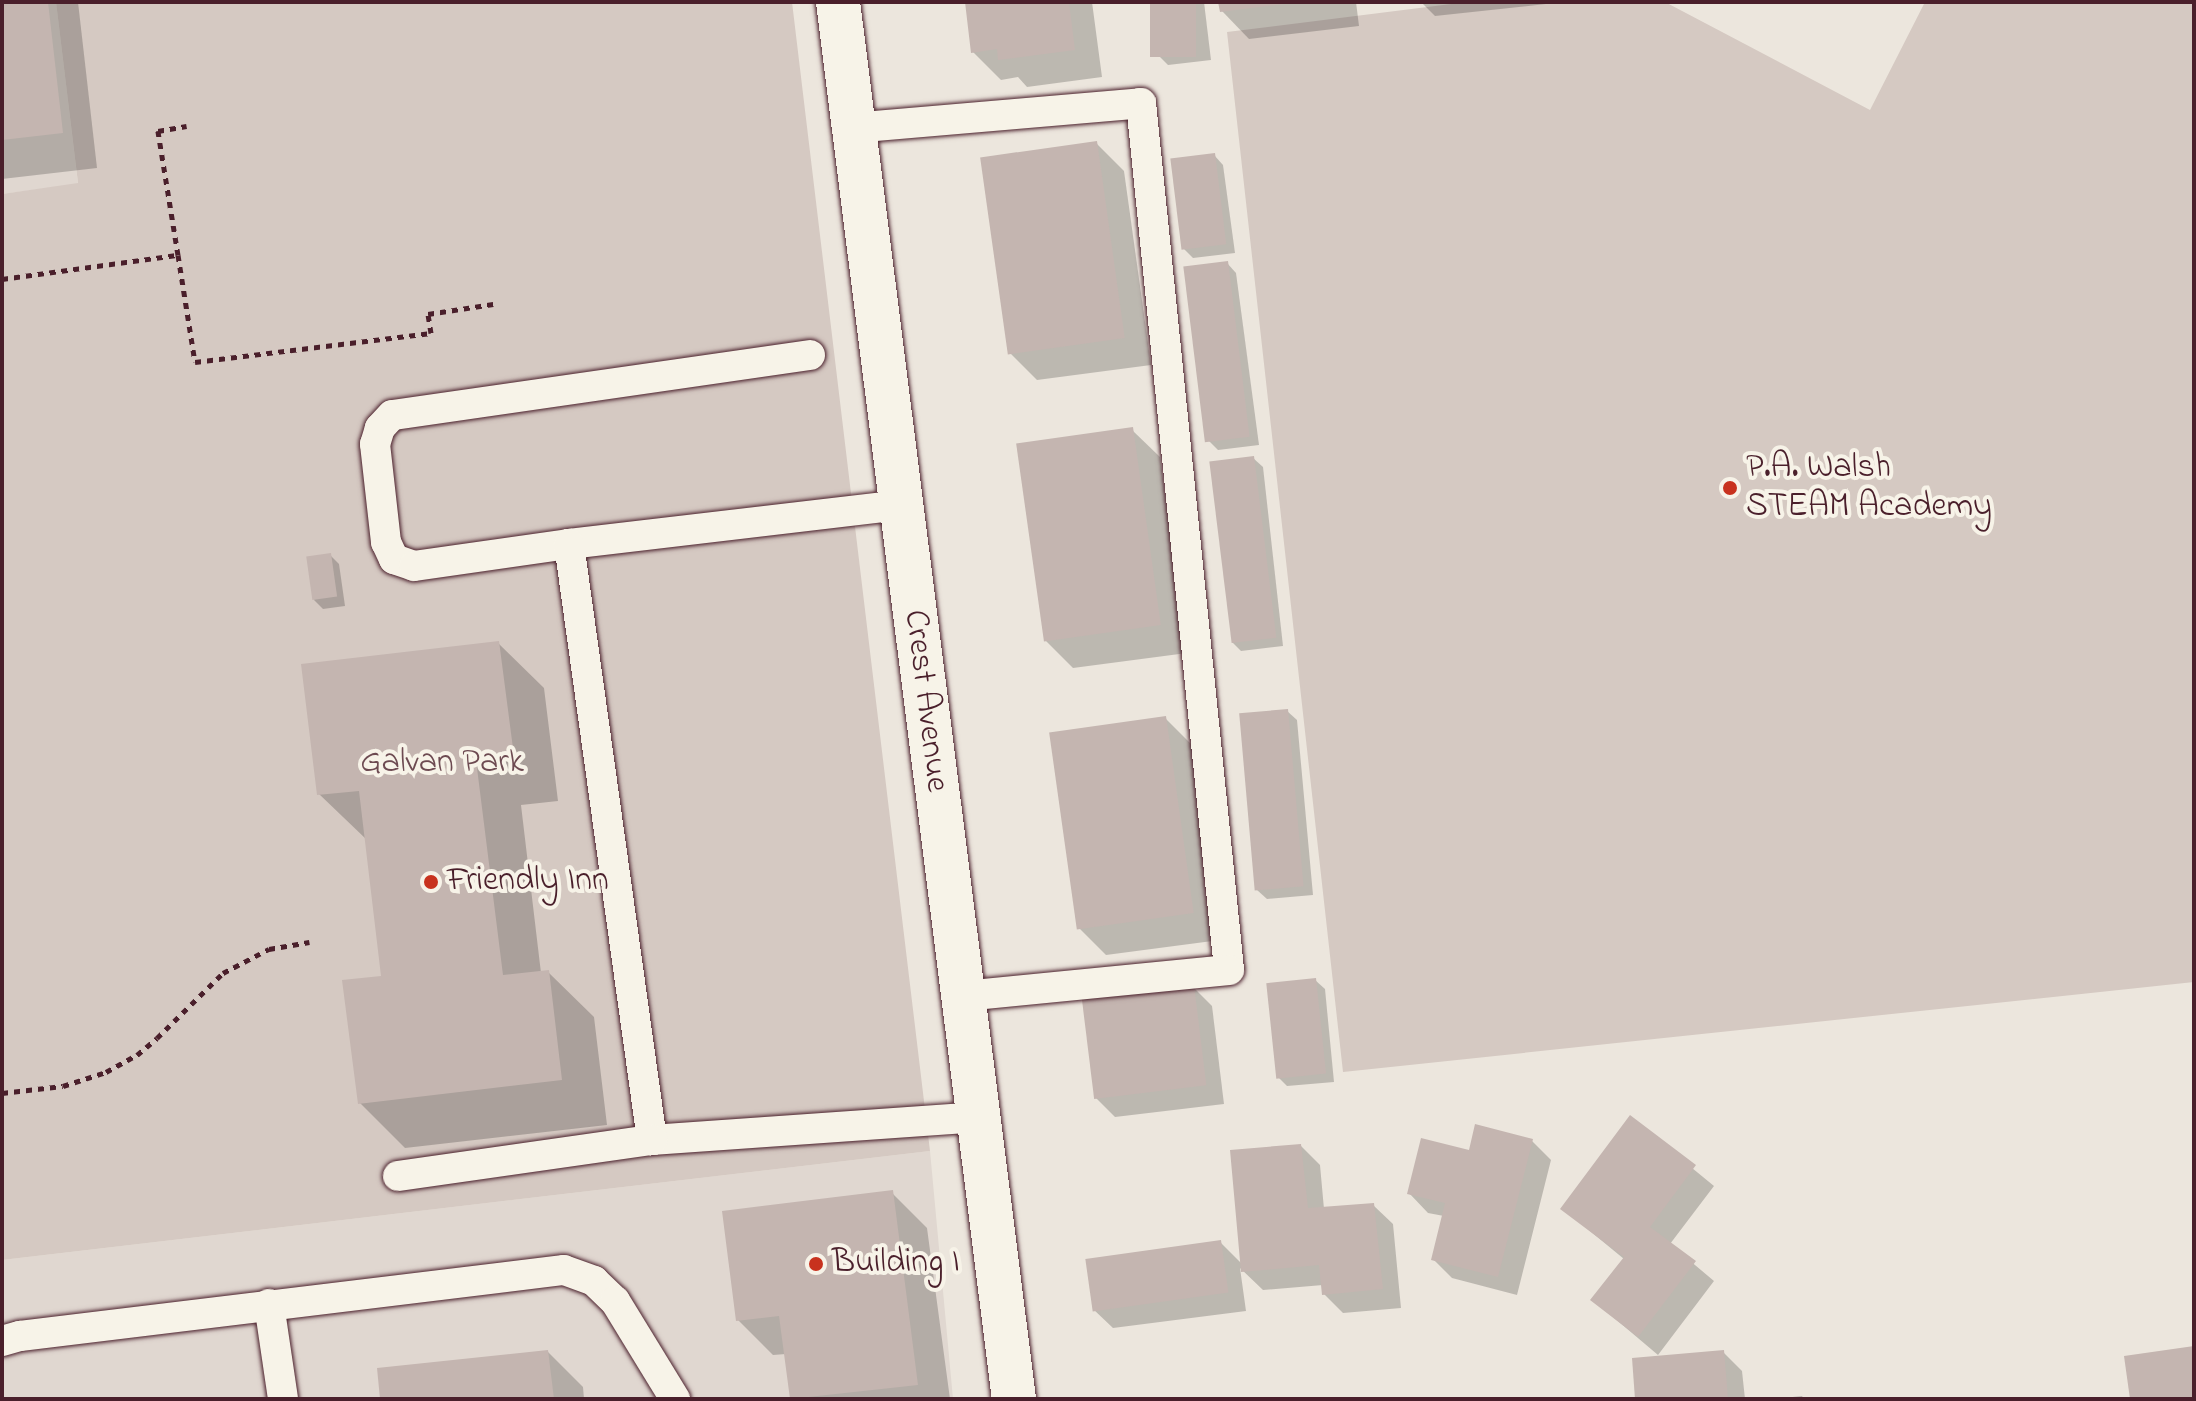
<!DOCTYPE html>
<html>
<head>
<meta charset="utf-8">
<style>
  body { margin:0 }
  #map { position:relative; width:2196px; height:1401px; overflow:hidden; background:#ece6dd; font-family:"Indie Flower",sans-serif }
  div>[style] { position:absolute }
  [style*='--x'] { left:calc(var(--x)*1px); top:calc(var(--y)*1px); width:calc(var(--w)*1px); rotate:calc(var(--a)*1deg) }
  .built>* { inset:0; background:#e0d7d0 }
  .green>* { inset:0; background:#d5c9c2 }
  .shadow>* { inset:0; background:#0003 }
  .building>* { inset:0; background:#c4b5b0; transform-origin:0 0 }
  .path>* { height:5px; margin-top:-2.5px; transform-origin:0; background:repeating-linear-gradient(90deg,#4a1f2b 0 6px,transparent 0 12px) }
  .roads { filter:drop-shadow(0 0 2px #4a1f2b) drop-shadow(0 0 2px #4a1f2b) }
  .service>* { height:30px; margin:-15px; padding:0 15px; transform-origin:15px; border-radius:15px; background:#f7f3e8 }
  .minor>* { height:44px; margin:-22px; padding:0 22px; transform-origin:22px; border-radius:22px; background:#f7f3e8 }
  .dots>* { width:22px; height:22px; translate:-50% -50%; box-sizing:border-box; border:4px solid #f7f3e8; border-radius:50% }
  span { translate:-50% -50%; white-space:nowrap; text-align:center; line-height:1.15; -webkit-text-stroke:8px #f7f3e8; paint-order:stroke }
  .poi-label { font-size:34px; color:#4a1f2b }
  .left { translate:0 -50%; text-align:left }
  .street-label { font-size:34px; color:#4a1f2b }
  .park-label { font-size:34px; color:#6d4a51 }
  .frame { position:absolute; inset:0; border:4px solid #4a1f2b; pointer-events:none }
</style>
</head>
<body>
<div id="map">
  <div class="built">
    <i style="clip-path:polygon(2px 2px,56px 2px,78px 184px,2px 194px)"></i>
    <i style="clip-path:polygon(930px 1151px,953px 1399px,2px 1399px,2px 1260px)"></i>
  </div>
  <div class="green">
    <i style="clip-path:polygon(56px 2px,792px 2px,930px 1151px,2px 1260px,2px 194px,78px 183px)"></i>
    <i style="clip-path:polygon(1467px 2px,1665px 2px,1870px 110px,1925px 2px,2194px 2px,2194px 982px,1343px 1072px,1227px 32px)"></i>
  </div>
  <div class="shadow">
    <i style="clip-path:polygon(2px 2px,78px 2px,97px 168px,2px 179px)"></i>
    <i style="clip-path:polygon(967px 2px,1092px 2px,1102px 77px,1027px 87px,1018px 77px,1001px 80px,973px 52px)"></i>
    <i style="clip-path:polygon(1152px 2px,1204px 2px,1211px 60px,1168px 65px,1159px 56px)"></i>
    <i style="clip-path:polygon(1220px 2px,1356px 2px,1359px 26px,1249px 39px,1222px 11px)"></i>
    <i style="clip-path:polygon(1421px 2px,1546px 2px,1546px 4px,1435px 16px)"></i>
    <i style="clip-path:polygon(1096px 143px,1124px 171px,1151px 365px,1037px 380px,1009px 352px)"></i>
    <i style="clip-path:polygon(1214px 155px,1223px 165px,1235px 253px,1193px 258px,1184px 249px)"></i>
    <i style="clip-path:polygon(1227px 263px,1236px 273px,1259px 445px,1218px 450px,1208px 440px)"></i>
    <i style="clip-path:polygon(1132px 430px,1160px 457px,1187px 653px,1073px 668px,1045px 640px)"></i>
    <i style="clip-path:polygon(1253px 458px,1263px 467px,1283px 646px,1241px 651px,1232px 642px)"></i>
    <i style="clip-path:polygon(330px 555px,339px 564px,345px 606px,323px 609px,314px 600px)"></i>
    <i style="clip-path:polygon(498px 643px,544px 688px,558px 801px,521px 805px,541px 973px,548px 972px,594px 1017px,607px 1125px,405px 1148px,360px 1103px,383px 978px,367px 840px,319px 794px)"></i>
    <i style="clip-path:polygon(1287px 711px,1297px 720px,1313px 895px,1267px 899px,1257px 890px)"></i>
    <i style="clip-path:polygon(1165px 718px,1193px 746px,1220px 940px,1106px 955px,1078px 927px)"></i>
    <i style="clip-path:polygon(1315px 980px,1325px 989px,1334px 1082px,1287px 1086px,1277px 1076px)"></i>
    <i style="clip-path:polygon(1193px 987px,1212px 1006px,1224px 1104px,1115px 1117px,1096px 1098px)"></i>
    <i style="clip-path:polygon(1631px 1118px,1714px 1186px,1670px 1244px,1714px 1281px,1658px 1355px,1593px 1300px,1624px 1259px,1562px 1208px)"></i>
    <i style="clip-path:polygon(1532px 1141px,1551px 1160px,1517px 1295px,1452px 1278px,1433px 1259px,1444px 1216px,1428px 1213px,1409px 1193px,1470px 1152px)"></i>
    <i style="clip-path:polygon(1301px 1146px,1320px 1165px,1324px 1209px,1373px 1205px,1393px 1224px,1401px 1308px,1343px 1313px,1324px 1294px,1323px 1285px,1263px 1290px,1240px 1268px,1246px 1311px,1113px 1328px,1093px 1309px,1220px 1242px,1243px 1265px)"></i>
    <i style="clip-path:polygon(892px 1193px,927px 1228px,950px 1399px,792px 1399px,786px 1354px,773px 1355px,738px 1320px)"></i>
    <i style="clip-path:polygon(548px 1352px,583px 1387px,584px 1399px,382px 1399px)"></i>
    <i style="clip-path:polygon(1723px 1352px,1742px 1371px,1745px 1399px,1637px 1399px)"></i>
    <i style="clip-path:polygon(1802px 1396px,1804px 1399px,1774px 1399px)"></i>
  </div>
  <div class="building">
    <i style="clip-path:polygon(2px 2px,48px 2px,63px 133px,2px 140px)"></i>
    <i style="clip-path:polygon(965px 2px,1069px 2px,1075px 50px,998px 60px,997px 49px,971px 53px)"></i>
    <i style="left:1150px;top:2px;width:46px;height:55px"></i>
    <i style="clip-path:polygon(1218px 2px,1285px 2px,1285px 4px,1220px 12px)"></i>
    <i style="left:1097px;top:141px;width:199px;height:118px;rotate:82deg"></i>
    <i style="left:1215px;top:153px;width:92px;height:45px;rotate:83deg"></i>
    <i style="left:1228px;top:261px;width:177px;height:45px;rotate:83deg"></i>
    <i style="left:1133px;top:427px;width:200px;height:118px;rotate:82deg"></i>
    <i style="left:1254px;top:456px;width:183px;height:45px;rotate:83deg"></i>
    <i style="left:331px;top:553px;width:44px;height:25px;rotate:82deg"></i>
    <i style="clip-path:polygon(499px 641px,514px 756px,476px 760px,503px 975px,549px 970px,562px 1080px,358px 1104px,342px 980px,381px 976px,359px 791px,317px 795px,301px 664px)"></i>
    <i style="left:1288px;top:709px;width:178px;height:49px;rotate:85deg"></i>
    <i style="left:1166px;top:716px;width:199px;height:118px;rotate:82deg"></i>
    <i style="left:1316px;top:978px;width:96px;height:50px;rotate:84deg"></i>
    <i style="left:1194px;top:985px;width:101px;height:113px;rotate:83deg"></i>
    <i style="clip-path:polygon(1630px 1115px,1696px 1165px,1650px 1227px,1696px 1261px,1638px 1337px,1590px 1300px,1624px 1257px,1560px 1209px)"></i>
    <i style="clip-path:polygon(1475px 1124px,1533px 1139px,1498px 1277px,1431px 1260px,1445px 1203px,1407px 1194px,1421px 1138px,1469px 1150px)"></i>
    <i style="clip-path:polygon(1301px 1144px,1308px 1208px,1374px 1203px,1383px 1289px,1322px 1295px,1319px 1265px,1241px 1272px,1230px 1150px)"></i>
    <i style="clip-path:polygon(893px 1190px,918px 1385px,790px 1399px,779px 1316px,736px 1321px,722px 1211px)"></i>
    <i style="left:1221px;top:1240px;width:53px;height:137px;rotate:82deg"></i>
    <i style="clip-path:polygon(2194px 1346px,2194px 1399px,2130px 1399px,2124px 1356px)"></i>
    <i style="clip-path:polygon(548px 1350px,554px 1399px,380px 1399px,377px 1368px)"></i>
    <i style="clip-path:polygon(1724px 1350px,1728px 1399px,1635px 1399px,1632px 1358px)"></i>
  </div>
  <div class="path">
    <i style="--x:178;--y:255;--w:108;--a:81"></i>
    <i style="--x:195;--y:362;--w:238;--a:-7"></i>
    <i style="--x:431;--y:333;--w:19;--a:-99"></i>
    <i style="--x:428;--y:314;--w:66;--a:-8.7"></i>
    <i style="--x:2;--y:279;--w:178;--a:-7.8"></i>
    <i style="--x:178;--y:255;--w:126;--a:-99.2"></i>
    <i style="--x:158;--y:131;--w:29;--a:-10"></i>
    <i style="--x:2;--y:1093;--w:61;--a:-6.5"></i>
    <i style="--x:63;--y:1086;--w:45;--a:-18"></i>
    <i style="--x:106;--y:1072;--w:35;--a:-29"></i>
    <i style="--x:137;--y:1055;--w:26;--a:-40"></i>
    <i style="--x:157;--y:1038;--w:93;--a:-44.6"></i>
    <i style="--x:223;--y:973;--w:52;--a:-27.6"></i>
    <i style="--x:269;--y:949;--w:41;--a:-9.9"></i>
  </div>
  <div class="roads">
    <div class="service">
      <i style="--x:852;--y:128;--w:290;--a:-4.9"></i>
      <i style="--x:1141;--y:103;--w:871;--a:84.2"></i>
      <i style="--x:1229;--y:970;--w:267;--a:174.4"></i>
      <i style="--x:810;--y:355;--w:422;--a:171.8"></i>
      <i style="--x:392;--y:415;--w:18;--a:133"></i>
      <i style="--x:380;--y:428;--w:17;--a:107"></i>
      <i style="--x:375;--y:444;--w:99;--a:83.6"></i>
      <i style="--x:386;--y:542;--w:19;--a:65"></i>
      <i style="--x:394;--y:559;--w:21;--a:19"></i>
      <i style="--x:414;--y:566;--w:157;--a:-8.1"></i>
      <i style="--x:569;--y:544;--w:333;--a:-6.7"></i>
      <i style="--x:569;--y:544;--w:602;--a:82.07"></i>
      <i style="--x:652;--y:1140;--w:328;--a:-4"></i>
      <i style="--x:398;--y:1176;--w:257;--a:-8.1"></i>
      <i style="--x:269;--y:1304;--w:96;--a:81.6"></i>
      <i style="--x:2;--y:1341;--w:19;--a:-16"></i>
      <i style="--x:20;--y:1336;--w:548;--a:-6.92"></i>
      <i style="--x:564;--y:1270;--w:32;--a:20"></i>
      <i style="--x:594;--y:1281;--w:29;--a:44"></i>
      <i style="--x:615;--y:1301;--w:115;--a:58.5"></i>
    </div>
    <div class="minor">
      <i style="--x:838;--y:2;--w:1408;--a:82.82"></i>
    </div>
  </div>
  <div class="dots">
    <i style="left:1730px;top:488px;background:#c8321e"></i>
    <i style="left:431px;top:882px;background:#c8321e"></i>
    <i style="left:816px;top:1264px;background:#c8321e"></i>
  </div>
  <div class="poi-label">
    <span class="left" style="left:1746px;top:488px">P.A. Walsh<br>STEAM Academy</span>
    <span class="left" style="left:447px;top:882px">Friendly Inn</span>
    <span class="left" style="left:832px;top:1264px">Building I</span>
  </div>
  <div class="street-label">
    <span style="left:925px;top:701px;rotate:83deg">Crest Avenue</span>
  </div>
  <div class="park-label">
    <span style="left:442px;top:764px">Galvan Park</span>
  </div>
  <div class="frame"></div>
</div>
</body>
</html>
